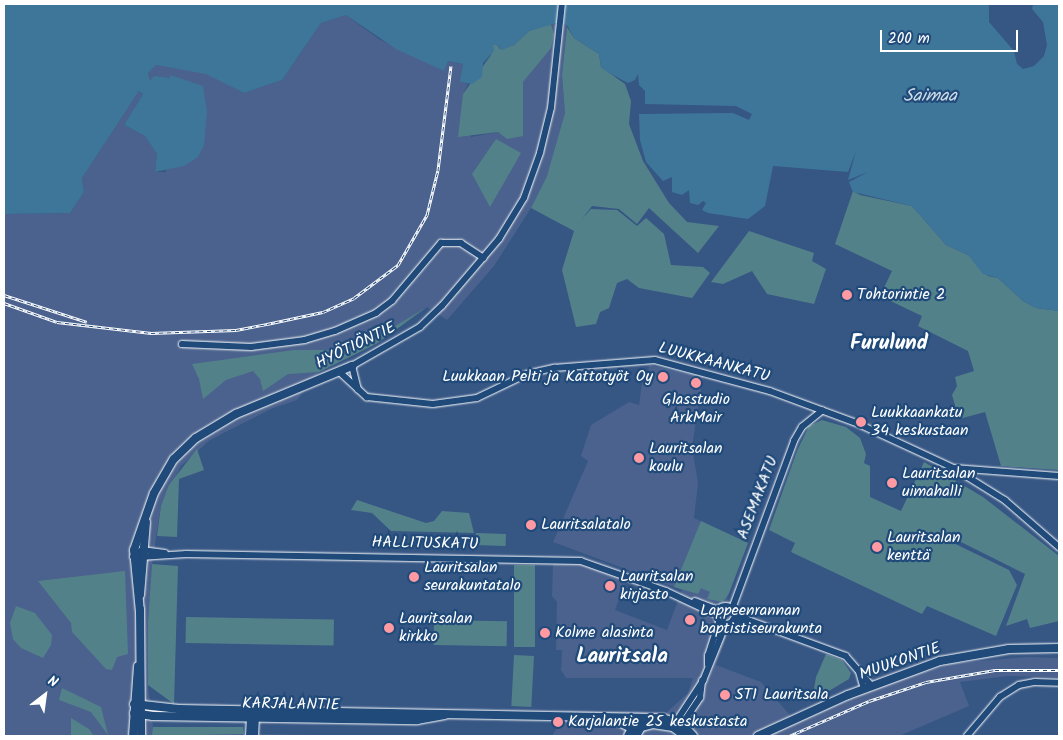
<!DOCTYPE html>
<html>
<head>
<meta charset="utf-8">
<style>
  body { margin:0 }
  #map { position:relative; width:1063px; height:740px; overflow:hidden; background:#365684; font-family:Kalam,sans-serif }
  div>[style] { position:absolute }
  [style*='--x'] { left:calc(var(--x)*1px); top:calc(var(--y)*1px); width:calc(var(--w)*1px); rotate:calc(var(--a)*1deg) }
  .built>* { inset:0; background:#4a628d }
  .green>* { inset:0; background:#53818a; transform-origin:0 0 }
  .water>* { inset:0; background:#3e769a }
  .roads { filter:drop-shadow(0 0 1px #fff) drop-shadow(0 0 1px #fff) }
  .minor>* { height:5.5px; margin:-2.75px; padding:0 2.75px; transform-origin:2.75px; border-radius:2.75px; background:#1f4a7a }
  .minor>.ring { margin:-2.75px; padding:0; box-sizing:content-box; background:none; border:5.5px solid #1f4a7a; border-radius:50% }
  .major>* { height:8px; margin:-4px; padding:0 4px; transform-origin:4px; border-radius:4px; background:#1f4a7a }
  .rail>* { height:3px; margin-top:-1.5px; transform-origin:0; background:repeating-linear-gradient(90deg,#1f4a7a 0 4px,#fff 0 8px); box-sizing:border-box; border-block:1px solid #fff }
  .dots>* { width:14px; height:14px; translate:-50% -50%; box-sizing:border-box; border:2px solid #1f4a7a; border-radius:50% }
  span { translate:-50% -50%; white-space:nowrap; text-align:center; line-height:1.15; -webkit-text-stroke:4.5px #1f4a7a; paint-order:stroke }
  .poi-label { font-size:16px; color:#fff }
  .left { translate:0 -50%; text-align:left }
  .right { translate:-100% -50%; text-align:right }
  .street-label { font-size:16px; color:#fff }
  .water-label { font-size:18px; color:#cfdde6; font-style:italic }
  .district-label { font-size:21px; color:#fff; font-weight:700 }
  .frame { position:absolute; inset:0; border:5px solid #fff; pointer-events:none }
  .north { position:absolute; left:20px; top:670px; width:50px; height:50px; -webkit-text-stroke:4px #1f4a7a; paint-order:stroke; rotate:30deg; font-size:14px; font-weight:700; line-height:20px; text-align:center; color:#fff }
  .north::after { content:''; display:block; margin:auto; width:18px; height:22px; background:#fff; clip-path:polygon(50% 0,100% 100%,50% 72%,0 100%) }
  .scale { position:absolute; left:880px; top:30px; width:138px; height:22px; box-sizing:border-box; border:2px solid #fff; border-top:0; padding-left:6px; font-size:15px; line-height:18px; white-space:nowrap; color:#fff; -webkit-text-stroke:4px #1f4a7a; paint-order:stroke }
</style>
</head>
<body>
<div id="map">
  <div class="built">
    <i style="clip-path:polygon(346px 15px,379px 39px,444px 71px,448px 61px,463px 64px,461px 82px,468px 84px,463px 94px,471px 137px,498px 132px,507px 139px,515px 135px,523px 102px,523px 82px,554px 34px,551px 24px,567px 25px,562px 75px,565px 113px,559px 141px,547px 176px,531px 208px,494px 266px,447px 320px,427px 307px,376px 344px,319px 372px,297px 400px,271px 409px,210px 440px,181px 466px,161px 506px,152px 564px,148px 622px,148px 685px,153px 727px,199px 733px,384px 736px,4px 736px,4px 214px,70px 213px,84px 192px,82px 178px,139px 91px,143px 94px,124px 125px,145px 136px,157px 154px,155px 172px,166px 172px,148px 73px,156px 65px,206px 73px,244px 93px,282px 80px,321px 23px)"></i>
    <i style="clip-path:polygon(649px 365px,703px 377px,692px 447px,698px 483px,694px 518px,748px 543px,727px 599px,736px 610px,716px 665px,761px 682px,796px 722px,893px 681px,955px 663px,1026px 657px,1059px 658px,1059px 677px,1008px 676px,960px 682px,969px 706px,899px 736px,552px 736px,567px 711px,667px 712px,688px 693px,693px 678px,566px 678px,561px 670px,562px 650px,556px 650px,557px 602px,552px 596px,553px 562px,587px 563px,627px 578px,615px 610px,667px 630px,682px 590px,553px 542px,588px 461px,581px 456px,591px 425px,629px 402px,639px 405px,642px 383px,648px 373px)"></i>
  </div>
  <div class="green">
    <i style="clip-path:polygon(551px 24px,554px 34px,551px 48px,523px 82px,523px 136px,507px 139px,498px 132px,458px 137px,463px 94px,491px 55px,493px 45px,496px 44px,500px 49px,514px 45px,529px 31px)"></i>
    <i style="clip-path:polygon(567px 27px,574px 38px,599px 54px,601px 67px,625px 84px,631px 101px,629px 124px,643px 161px,669px 203px,687px 222px,719px 226px,698px 253px,649px 208px,637px 224px,619px 209px,592px 206px,582px 219px,591px 209px,617px 210px,637px 226px,646px 218px,664px 234px,671px 265px,703px 267px,710px 273px,692px 298px,639px 288px,627px 279px,617px 283px,609px 308px,600px 312px,596px 324px,576px 327px,562px 270px,574px 231px,531px 208px,547px 176px,565px 113px,562px 75px)"></i>
    <i style="clip-path:polygon(496px 139px,521px 153px,490px 207px,472px 174px)"></i>
    <i style="clip-path:polygon(853px 191px,860px 195px,912px 206px,946px 245px,968px 255px,988px 276px,998px 278px,1023px 301px,1036px 308px,1059px 311px,1059px 470px,1001px 466px,985px 412px,959px 419px,952px 395px,957px 386px,955px 377px,974px 371px,968px 351px,918px 326px,922px 316px,880px 296px,892px 271px,835px 244px)"></i>
    <i style="clip-path:polygon(749px 231px,814px 253px,812px 261px,826px 269px,814px 304px,767px 294px,752px 271px,723px 284px,711px 282px)"></i>
    <i style="clip-path:polygon(427px 307px,376px 344px,319px 372px,288px 374px,263px 391px,260px 379px,253px 371px,226px 380px,203px 399px,199px 379px,192px 364px,294px 350px,336px 350px,365px 344px)"></i>
    <i style="clip-path:polygon(822px 420px,846px 427px,860px 438px,866px 454px,864px 463px,870px 466px,870px 497px,901px 511px,924px 462px,983px 497px,1059px 556px,1059px 621px,1030px 628px,1027px 619px,1006px 626px,1025px 574px,943px 533px,941px 537px,1009px 570px,1017px 585px,996px 636px,927px 606px,922px 614px,791px 552px,795px 543px,769px 530px,797px 451px,809px 426px)"></i>
    <i style="clip-path:polygon(197px 449px,204px 470px,179px 479px,177px 537px,157px 536px,161px 506px,169px 485px)"></i>
    <i style="clip-path:polygon(357px 500px,426px 523px,434px 521px,442px 511px,469px 513px,474px 533px,391px 531px,372px 513px,351px 510px)"></i>
    <i style="clip-path:polygon(701px 521px,748px 543px,729px 593px,723px 602px,707px 599px,710px 592px,701px 588px,698px 594px,674px 587px)"></i>
    <i style="left:476px;top:533px;width:30px;height:12px;rotate:2deg"></i>
    <i style="clip-path:polygon(152px 564px,178px 566px,174px 704px,148px 685px,148px 622px)"></i>
    <i style="left:514px;top:565px;width:21px;height:82px"></i>
    <i style="clip-path:polygon(125px 571px,128px 654px,117px 657px,112px 670px,106px 669px,72px 632px,71px 623px,38px 581px)"></i>
    <i style="clip-path:polygon(16px 606px,35px 613px,52px 635px,51px 645px,43px 658px,21px 648px,13px 639px,10px 623px)"></i>
    <i style="left:186px;top:617px;width:148px;height:26px;rotate:1deg"></i>
    <i style="left:434px;top:620px;width:73px;height:25px;rotate:1deg"></i>
    <i style="clip-path:polygon(826px 654px,842px 660px,851px 673px,849px 679px,812px 701px,816px 677px)"></i>
    <i style="left:514px;top:655px;width:20px;height:51px;rotate:3deg"></i>
    <i style="clip-path:polygon(62px 688px,101px 707px,108px 735px,91px 712px,59px 700px)"></i>
    <i style="clip-path:polygon(71px 718px,89px 729px,94px 736px,71px 736px)"></i>
    <i style="clip-path:polygon(153px 727px,243px 727px,244px 734px,152px 736px)"></i>
  </div>
  <div class="water">
    <i style="clip-path:polygon(4px 4px,989px 4px,989px 22px,1014px 51px,1017px 64px,1023px 69px,1034px 66px,1044px 56px,1047px 45px,1043px 22px,1032px 9px,1033px 4px,1059px 4px,1059px 311px,1036px 308px,1023px 301px,998px 278px,983px 274px,968px 255px,946px 245px,912px 206px,853px 192px,849px 182px,868px 172px,848px 180px,856px 151px,848px 172px,773px 166px,765px 206px,748px 219px,708px 213px,702px 210px,706px 203px,703px 201px,698px 205px,690px 203px,689px 190px,682px 195px,672px 192px,672px 177px,663px 181px,646px 162px,640px 140px,639px 114px,733px 113px,749px 120px,752px 114px,736px 106px,645px 104px,645px 91px,639px 85px,638px 74px,635px 80px,628px 83px,609px 73px,601px 67px,599px 54px,574px 38px,567px 25px,556px 23px,529px 31px,514px 45px,502px 50px,496px 44px,493px 45px,494px 51px,483px 63px,482px 77px,472px 84px,460px 82px,463px 64px,448px 61px,444px 71px,396px 49px,346px 15px,321px 23px,282px 80px,244px 93px,206px 74px,156px 65px,148px 73px,150px 81px,154px 76px,170px 78px,170px 75px,203px 86px,207px 112px,204px 145px,198px 157px,184px 166px,155px 172px,157px 154px,145px 136px,124px 125px,143px 94px,139px 91px,82px 178px,84px 192px,70px 213px,4px 214px)"></i>
  </div>
  <div class="roads">
    <div class="minor">
      <i style="--x:182;--y:344;--w:69;--a:2.5"></i>
      <i style="--x:251;--y:347;--w:54;--a:-7.4"></i>
      <i style="--x:305;--y:340;--w:31;--a:-17"></i>
      <i style="--x:335;--y:331;--w:45;--a:-23.7"></i>
      <i style="--x:376;--y:313;--w:20;--a:-37"></i>
      <i style="--x:392;--y:301;--w:76;--a:-49.8"></i>
      <i style="--x:441;--y:243;--w:20;--a:0"></i>
      <i style="--x:461;--y:243;--w:27;--a:33"></i>
      <i style="--x:340;--y:372;--w:37;--a:43"></i>
      <i style="--x:367;--y:397;--w:66;--a:6.1"></i>
      <i style="--x:433;--y:404;--w:44;--a:-7.8"></i>
      <i style="--x:477;--y:398;--w:55;--a:-25.6"></i>
      <i style="--x:527;--y:374;--w:28;--a:-13"></i>
      <i style="--x:554;--y:368;--w:101;--a:-4.5"></i>
      <i style="--x:655;--y:360;--w:119;--a:15.1"></i>
      <i style="--x:770;--y:391;--w:95;--a:20.3"></i>
      <i style="--x:859;--y:424;--w:105;--a:24.9"></i>
      <i style="--x:954;--y:468;--w:105;--a:4.4"></i>
      <i style="--x:358;--y:390;--w:25;--a:-104"></i>
      <i style="--x:352;--y:366;--w:78;--a:-29.8"></i>
      <i style="--x:420;--y:327;--w:30;--a:-44"></i>
      <i style="--x:442;--y:306;--w:88;--a:-49.6"></i>
      <i style="--x:499;--y:239;--w:48;--a:-58.6"></i>
      <i style="--x:524;--y:198;--w:48;--a:-70.4"></i>
      <i style="--x:540;--y:153;--w:46;--a:-76.3"></i>
      <i style="--x:551;--y:108;--w:105;--a:-84"></i>
      <i style="--x:967;--y:470;--w:7;--a:82"></i>
      <i style="--x:968;--y:477;--w:44;--a:31.9"></i>
      <i style="--x:1005;--y:500;--w:72;--a:41"></i>
      <i style="--x:133;--y:557;--w:11;--a:-38"></i>
      <i style="--x:142;--y:550;--w:23;--a:7"></i>
      <i style="--x:140;--y:557;--w:46;--a:-3.7"></i>
      <i style="--x:186;--y:554;--w:395;--a:1"></i>
      <i style="--x:581;--y:561;--w:90;--a:19.4"></i>
      <i style="--x:666;--y:591;--w:56;--a:25.2"></i>
      <i style="--x:695;--y:601;--w:26;--a:21"></i>
      <i class="ring" style="left:717px;top:606px;width:12.5px;height:12.5px"></i>
      <i style="--x:732;--y:609;--w:179;--a:-69.7"></i>
      <i style="--x:794;--y:441;--w:16;--a:-60"></i>
      <i style="--x:802;--y:427;--w:26;--a:-39"></i>
      <i style="--x:735;--y:615;--w:118;--a:20.3"></i>
      <i style="--x:846;--y:656;--w:38;--a:49"></i>
      <i style="--x:733;--y:620;--w:27;--a:13"></i>
      <i style="--x:708;--y:665;--w:9;--a:-90"></i>
      <i style="--x:708;--y:656;--w:36;--a:-72"></i>
      <i style="--x:859;--y:670;--w:19;--a:74"></i>
      <i style="--x:674;--y:725;--w:53;--a:-56.6"></i>
      <i style="--x:703;--y:681;--w:61;--a:-68"></i>
      <i style="--x:681;--y:726;--w:34;--a:-56"></i>
      <i style="--x:700;--y:698;--w:17;--a:-83"></i>
      <i style="--x:967;--y:736;--w:51;--a:-49.8"></i>
      <i style="--x:1000;--y:697;--w:22;--a:-32"></i>
      <i style="--x:1019;--y:685;--w:16;--a:-11"></i>
      <i style="--x:1035;--y:682;--w:24;--a:2"></i>
    </div>
    <div class="major">
      <i style="--x:140;--y:595;--w:73;--a:-85.3"></i>
      <i style="--x:140;--y:609;--w:127;--a:89.5"></i>
      <i style="--x:140;--y:612;--w:62;--a:-95.5"></i>
      <i style="--x:134;--y:550;--w:60;--a:-70.7"></i>
      <i style="--x:154;--y:493;--w:39;--a:-60"></i>
      <i style="--x:174;--y:459;--w:30;--a:-44"></i>
      <i style="--x:196;--y:438;--w:47;--a:-31"></i>
      <i style="--x:236;--y:414;--w:126;--a:-22.5"></i>
      <i style="--x:134;--y:704;--w:45;--a:6.3"></i>
      <i style="--x:179;--y:709;--w:483;--a:1.1"></i>
      <i style="--x:662;--y:718;--w:21;--a:17"></i>
      <i style="--x:682;--y:724;--w:16;--a:47"></i>
      <i style="--x:134;--y:713;--w:19;--a:9"></i>
      <i style="--x:153;--y:716;--w:264;--a:0.9"></i>
      <i style="--x:417;--y:720;--w:28;--a:-10"></i>
      <i style="--x:610;--y:718;--w:26;--a:25"></i>
      <i style="--x:133;--y:736;--w:70;--a:-85.9"></i>
      <i style="--x:250;--y:736;--w:22;--a:-87"></i>
      <i style="--x:254;--y:736;--w:22;--a:-87"></i>
      <i style="--x:628;--y:736;--w:13;--a:-61"></i>
      <i style="--x:634;--y:725;--w:13;--a:-27"></i>
      <i style="--x:636;--y:736;--w:10;--a:-61"></i>
      <i style="--x:641;--y:727;--w:12;--a:-14"></i>
      <i style="--x:653;--y:724;--w:20;--a:9"></i>
      <i style="--x:673;--y:727;--w:15;--a:37"></i>
      <i style="--x:758;--y:736;--w:99;--a:-24.5"></i>
      <i style="--x:848;--y:695;--w:98;--a:-20.3"></i>
      <i style="--x:940;--y:661;--w:70;--a:-9.9"></i>
      <i style="--x:1009;--y:649;--w:50;--a:-1.1"></i>
    </div>
  </div>
  <div class="rail">
    <i style="--x:4;--y:295;--w:87;--a:18"></i>
    <i style="--x:4;--y:303;--w:56;--a:19.7"></i>
    <i style="--x:57;--y:322;--w:95;--a:6.7"></i>
    <i style="--x:151;--y:333;--w:85;--a:-2"></i>
    <i style="--x:236;--y:330;--w:32;--a:-11"></i>
    <i style="--x:267;--y:324;--w:57;--a:-12.1"></i>
    <i style="--x:323;--y:312;--w:34;--a:-24"></i>
    <i style="--x:354;--y:298;--w:55;--a:-36.9"></i>
    <i style="--x:398;--y:265;--w:58;--a:-59.9"></i>
    <i style="--x:427;--y:215;--w:46;--a:-76.3"></i>
    <i style="--x:438;--y:170;--w:105;--a:-82.9"></i>
    <i style="--x:789;--y:736;--w:87;--a:-23.6"></i>
    <i style="--x:869;--y:701;--w:60;--a:-18.4"></i>
    <i style="--x:926;--y:682;--w:70;--a:-9.9"></i>
    <i style="--x:995;--y:670;--w:64;--a:0"></i>
  </div>
  <div class="dots">
    <i style="left:847px;top:295px;background:#ff9aa2"></i>
    <i style="left:663px;top:377px;background:#ff9aa2"></i>
    <i style="left:696px;top:383px;background:#ff9aa2"></i>
    <i style="left:861px;top:422px;background:#ff9aa2"></i>
    <i style="left:639px;top:458px;background:#ff9aa2"></i>
    <i style="left:892px;top:483px;background:#ff9aa2"></i>
    <i style="left:531px;top:525px;background:#ff9aa2"></i>
    <i style="left:877px;top:547px;background:#ff9aa2"></i>
    <i style="left:414px;top:577px;background:#ff9aa2"></i>
    <i style="left:610px;top:586px;background:#ff9aa2"></i>
    <i style="left:690px;top:620px;background:#ff9aa2"></i>
    <i style="left:389px;top:628px;background:#ff9aa2"></i>
    <i style="left:545px;top:633px;background:#ff9aa2"></i>
    <i style="left:725px;top:695px;background:#ff9aa2"></i>
    <i style="left:558px;top:722px;background:#ff9aa2"></i>
  </div>
  <div class="poi-label">
    <span class="left" style="left:857px;top:295px">Tohtorintie 2</span>
    <span class="right" style="left:653px;top:377px">Luukkaan Pelti ja Kattotyöt Oy</span>
    <span style="left:696px;top:409px">Glasstudio<br>ArkMair</span>
    <span class="left" style="left:871px;top:422px">Luukkaankatu<br>34 keskustaan</span>
    <span class="left" style="left:649px;top:458px">Lauritsalan<br>koulu</span>
    <span class="left" style="left:902px;top:483px">Lauritsalan<br>uimahalli</span>
    <span class="left" style="left:541px;top:525px">Lauritsalatalo</span>
    <span class="left" style="left:887px;top:547px">Lauritsalan<br>kenttä</span>
    <span class="left" style="left:424px;top:577px">Lauritsalan<br>seurakuntatalo</span>
    <span class="left" style="left:620px;top:586px">Lauritsalan<br>kirjasto</span>
    <span class="left" style="left:700px;top:620px">Lappeenrannan<br>baptistiseurakunta</span>
    <span class="left" style="left:399px;top:628px">Lauritsalan<br>kirkko</span>
    <span class="left" style="left:555px;top:633px">Kolme alasinta</span>
    <span class="left" style="left:735px;top:695px">ST1 Lauritsala</span>
    <span class="left" style="left:568px;top:722px">Karjalantie 25 keskustasta</span>
  </div>
  <div class="street-label">
    <span style="left:356px;top:346px;rotate:-26deg">HYÖTIÖNTIE</span>
    <span style="left:714px;top:363px;rotate:15deg">LUUKKAANKATU</span>
    <span style="left:758px;top:498px;rotate:-69deg">ASEMAKATU</span>
    <span style="left:425px;top:544px;rotate:1deg">HALLITUSKATU</span>
    <span style="left:900px;top:662px;rotate:-19deg">MUUKONTIE</span>
    <span style="left:291px;top:705px;rotate:1deg">KARJALANTIE</span>
  </div>
  <div class="water-label">
    <span style="left:930px;top:97px">Saimaa</span>
  </div>
  <div class="district-label">
    <span style="left:889px;top:344px">Furulund</span>
    <span style="left:622px;top:657px">Lauritsala</span>
  </div>
  <div class="frame"></div>
  <div class="north">N</div>
  <div class="scale">200 m</div>
</div>
</body>
</html>
